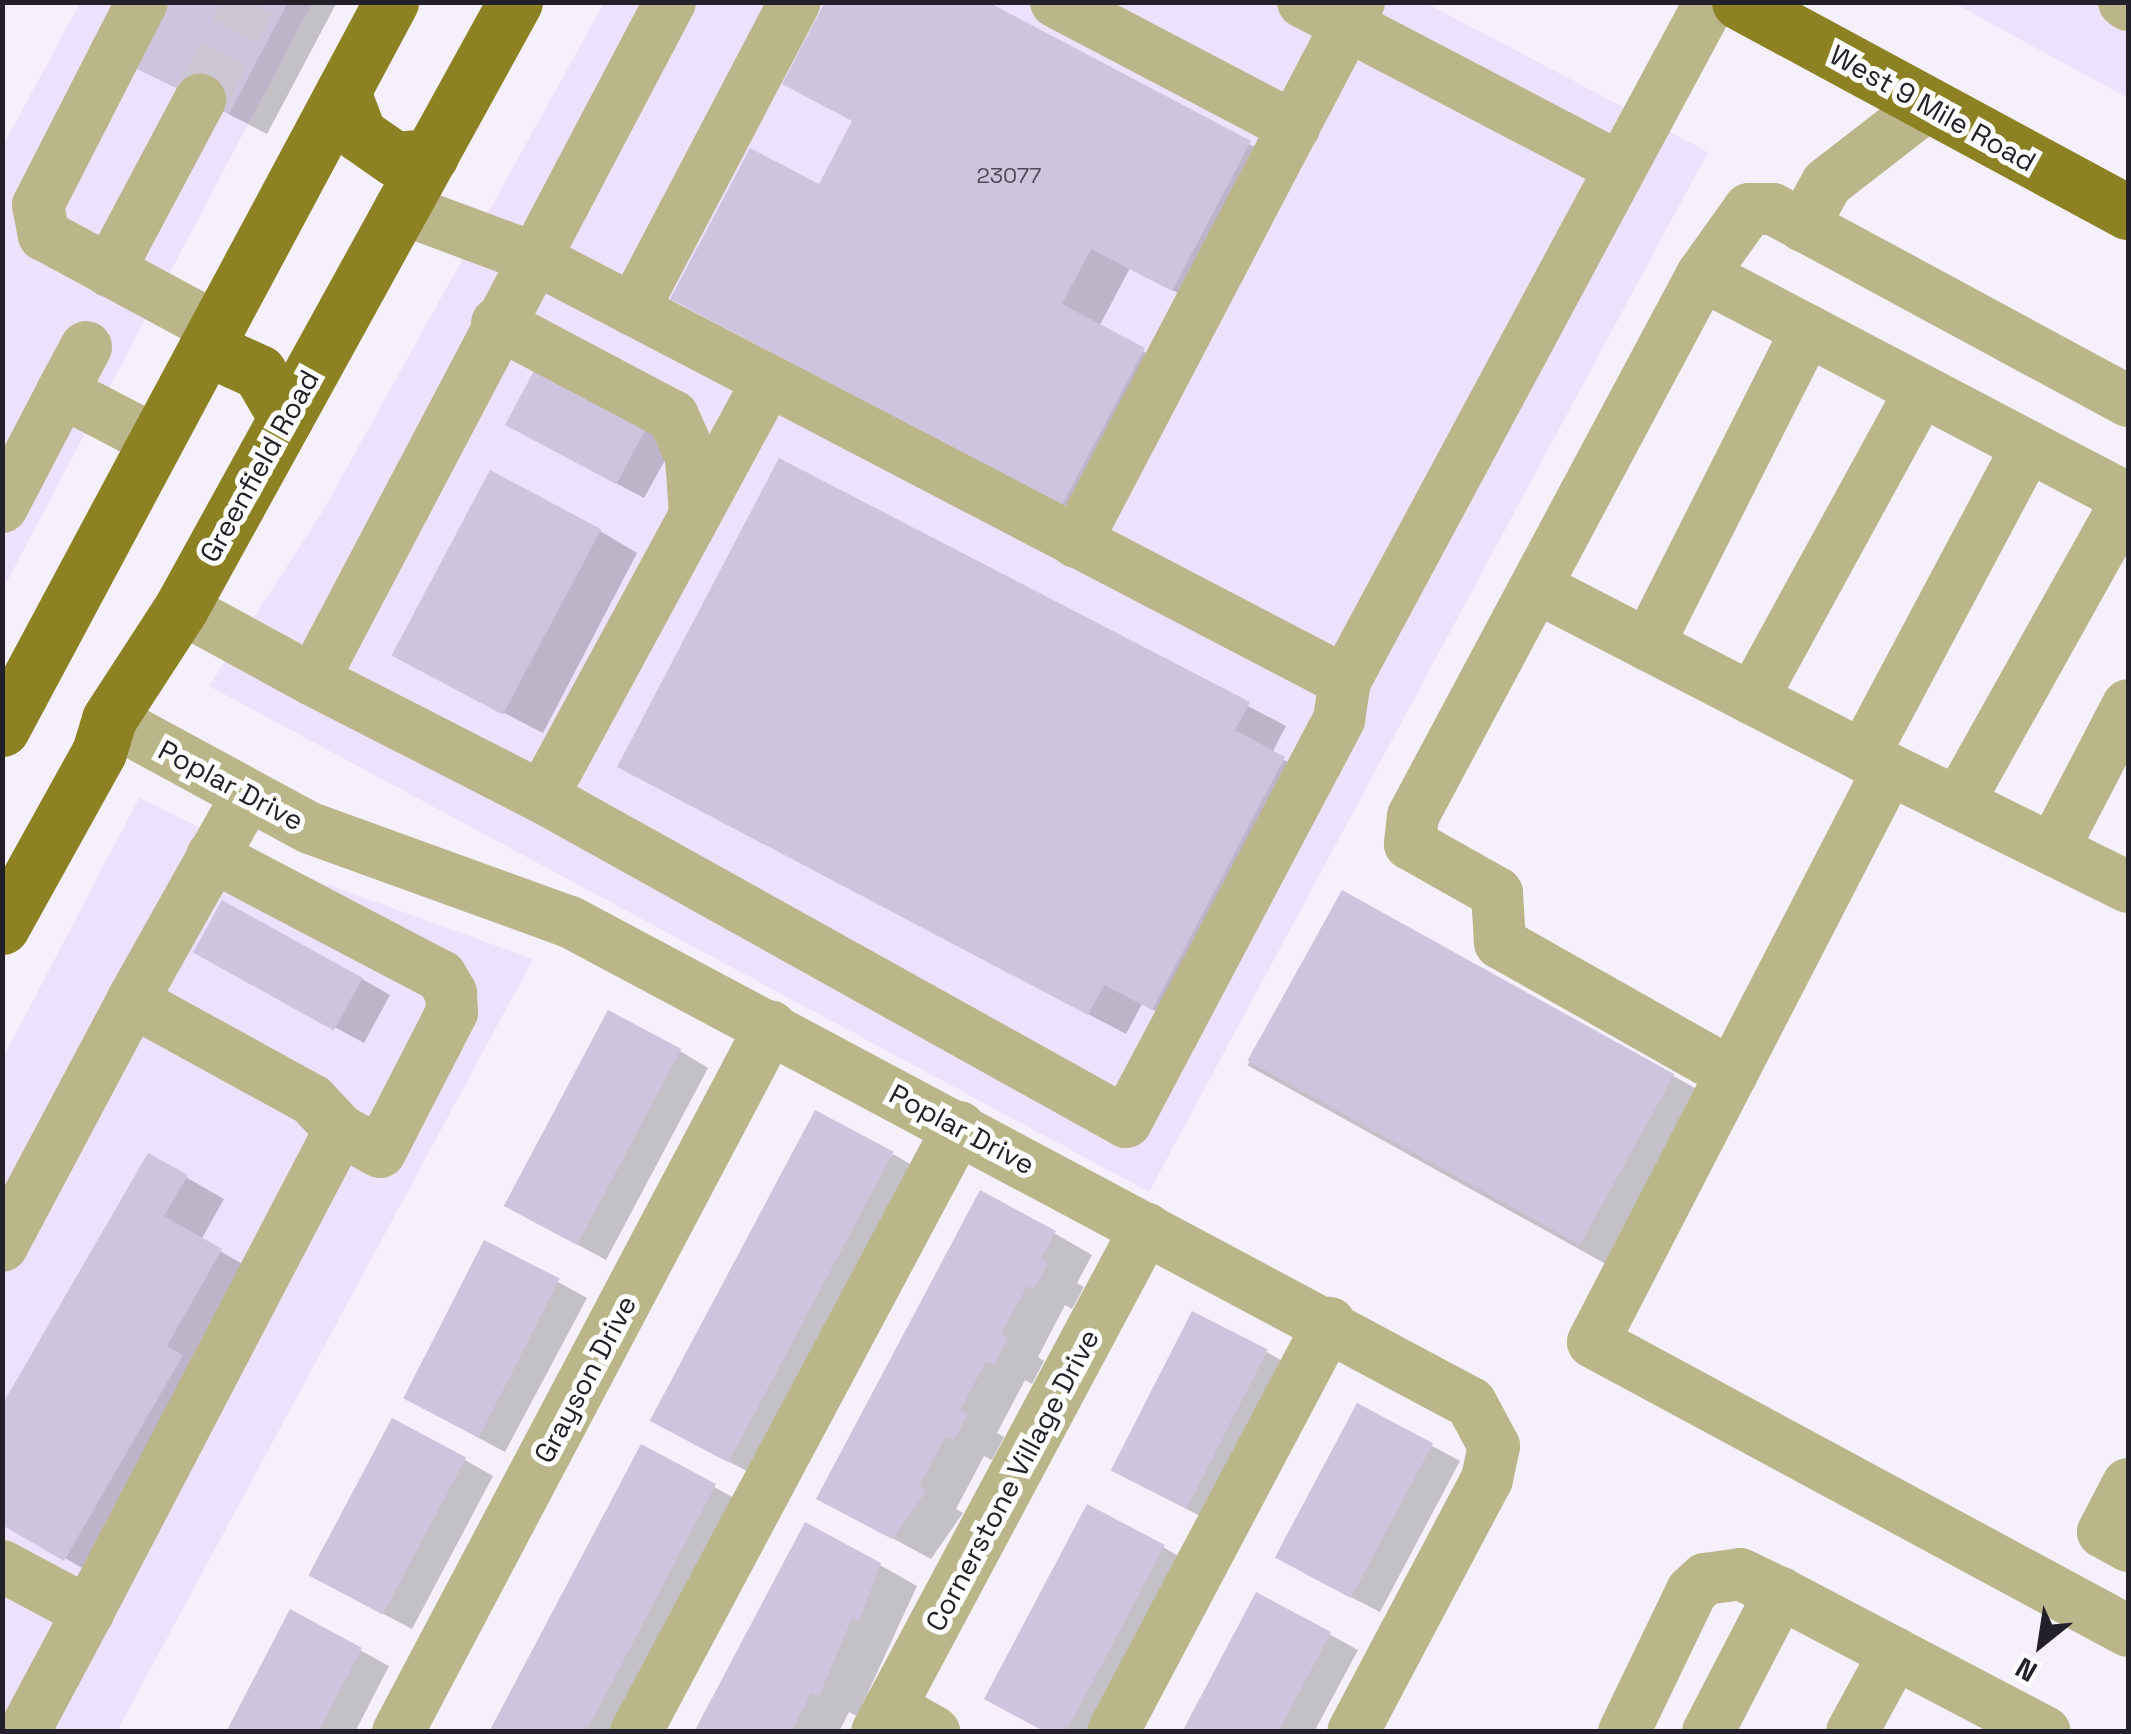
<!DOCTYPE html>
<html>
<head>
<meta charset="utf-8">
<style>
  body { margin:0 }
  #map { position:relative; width:2131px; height:1734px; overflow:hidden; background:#f5f0fb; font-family:"Space Grotesk",sans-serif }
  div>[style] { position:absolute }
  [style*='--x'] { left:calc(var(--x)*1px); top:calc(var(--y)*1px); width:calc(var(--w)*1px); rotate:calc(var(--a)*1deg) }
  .built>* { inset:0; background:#ede2fd }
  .shadow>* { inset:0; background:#0003; transform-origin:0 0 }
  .building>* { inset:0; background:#cfc4de; transform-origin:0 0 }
  .minor-tunnel>* { height:52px; margin-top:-26px; transform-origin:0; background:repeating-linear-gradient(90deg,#cbc6d1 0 52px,transparent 0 78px) }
  .minor>* { height:52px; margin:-26px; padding:0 26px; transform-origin:26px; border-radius:26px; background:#bbb68a }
  .major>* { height:55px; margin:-27.5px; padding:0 27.5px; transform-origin:27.5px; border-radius:27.5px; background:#8d8223 }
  span { translate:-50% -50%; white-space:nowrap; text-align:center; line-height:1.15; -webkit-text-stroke:10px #fff; paint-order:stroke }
  .number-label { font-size:22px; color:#4f4956 }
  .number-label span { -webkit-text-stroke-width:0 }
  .street-label { font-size:28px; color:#242029 }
  .frame { position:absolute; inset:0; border:5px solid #242029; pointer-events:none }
  .north { position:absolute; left:1991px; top:1594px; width:100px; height:100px; -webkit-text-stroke:8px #fff; paint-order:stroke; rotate:210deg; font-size:28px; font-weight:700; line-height:40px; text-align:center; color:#242029 }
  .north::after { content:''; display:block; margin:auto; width:35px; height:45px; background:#242029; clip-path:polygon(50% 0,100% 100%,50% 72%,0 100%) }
</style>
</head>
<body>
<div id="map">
  <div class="built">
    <i style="clip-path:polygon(80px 3px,312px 3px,3px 589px,3px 146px)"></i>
    <i style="clip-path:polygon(604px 3px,1426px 3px,1708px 152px,1149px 1192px,209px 686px,323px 511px)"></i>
    <i style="clip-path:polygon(1954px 3px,2128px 3px,2128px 98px,2032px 46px)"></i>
    <i style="clip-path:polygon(139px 798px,293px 872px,533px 959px,117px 1731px,3px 1732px,3px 1058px)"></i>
  </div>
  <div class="shadow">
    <i style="clip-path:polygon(168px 2px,337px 2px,267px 134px,134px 65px)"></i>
    <i style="clip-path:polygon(854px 122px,1249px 144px,1287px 165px,1210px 310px,1130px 268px,1099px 327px,1181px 372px,1100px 524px,711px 319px,820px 187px)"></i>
    <i style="clip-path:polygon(538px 369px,675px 442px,644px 498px,535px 440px)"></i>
    <i style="clip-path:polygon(780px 461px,1286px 726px,1272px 753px,1321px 781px,1190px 1029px,1142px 1004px,1126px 1034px,658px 787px)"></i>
    <i style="clip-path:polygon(600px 531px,637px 553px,543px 733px,428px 674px)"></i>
    <i style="left:1343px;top:893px;width:420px;height:197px;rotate:29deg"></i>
    <i style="clip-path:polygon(225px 967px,362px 979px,390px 995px,364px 1043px)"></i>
    <i style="clip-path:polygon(680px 1051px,708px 1068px,606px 1260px,536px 1222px)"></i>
    <i style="clip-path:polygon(893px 1154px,930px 1176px,768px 1482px,691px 1442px)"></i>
    <i style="clip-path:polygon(149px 1156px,224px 1199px,201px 1240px,258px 1273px,103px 1580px,2px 1522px)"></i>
    <i style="clip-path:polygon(1054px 1233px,1092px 1255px,1077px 1283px,1084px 1287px,1072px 1309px,1065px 1305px,1038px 1357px,1044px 1361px,1032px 1384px,1025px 1380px,997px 1433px,1004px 1437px,992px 1460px,984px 1456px,956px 1509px,963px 1513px,931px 1559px,857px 1519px)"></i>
    <i style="clip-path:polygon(558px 1282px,587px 1298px,505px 1452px,432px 1413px)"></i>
    <i style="clip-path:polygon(1267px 1352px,1295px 1369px,1213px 1523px,1140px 1484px)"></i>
    <i style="clip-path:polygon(1358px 1406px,1460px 1461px,1380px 1612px,1306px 1574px)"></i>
    <i style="clip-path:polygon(642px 1447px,752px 1508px,634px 1732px,492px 1732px)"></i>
    <i style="clip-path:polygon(465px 1460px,493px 1476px,412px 1629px,340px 1591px)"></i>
    <i style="clip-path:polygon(1163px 1547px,1192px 1564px,1103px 1732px,1048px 1732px)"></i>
    <i style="clip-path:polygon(880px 1565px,917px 1586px,857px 1716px,849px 1712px,839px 1732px,696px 1732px)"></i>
    <i style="clip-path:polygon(292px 1613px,389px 1666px,355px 1732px,229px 1732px)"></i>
    <i style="clip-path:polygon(1329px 1634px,1358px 1650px,1314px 1732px,1185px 1732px)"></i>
  </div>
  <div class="building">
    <i style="clip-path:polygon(165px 2px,288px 2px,229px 114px,131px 66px)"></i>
    <i style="clip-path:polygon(825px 2px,988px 2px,1251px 141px,1172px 291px,1091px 249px,1062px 304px,1145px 348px,1062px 505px,670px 299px,750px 148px,819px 184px,852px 121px,782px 84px)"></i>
    <i style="left:537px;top:365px;width:126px;height:68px;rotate:28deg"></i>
    <i style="clip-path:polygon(779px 458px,1250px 702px,1235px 730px,1285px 757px,1152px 1010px,1104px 985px,1088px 1015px,617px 767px)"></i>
    <i style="left:490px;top:470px;width:126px;height:210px;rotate:28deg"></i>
    <i style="left:1342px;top:890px;width:380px;height:195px;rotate:29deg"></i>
    <i style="left:222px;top:900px;width:161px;height:60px;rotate:29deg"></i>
    <i style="left:608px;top:1010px;width:83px;height:222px;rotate:28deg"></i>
    <i style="left:815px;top:1110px;width:89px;height:352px;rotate:28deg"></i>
    <i style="clip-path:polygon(148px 1153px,188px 1175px,164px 1216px,222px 1249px,167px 1346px,183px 1355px,64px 1561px,2px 1525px,2px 1405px)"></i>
    <i style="clip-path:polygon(980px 1190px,1056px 1231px,1041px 1259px,1048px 1263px,1034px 1289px,1027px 1286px,1001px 1334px,1008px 1338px,994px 1365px,986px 1361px,960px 1410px,968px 1414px,954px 1440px,946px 1436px,919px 1486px,927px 1490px,892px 1539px,816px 1499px)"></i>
    <i style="left:484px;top:1240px;width:85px;height:178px;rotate:27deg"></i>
    <i style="left:1192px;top:1311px;width:85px;height:179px;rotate:27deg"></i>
    <i style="left:1357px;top:1403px;width:86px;height:175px;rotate:28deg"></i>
    <i style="left:392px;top:1418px;width:84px;height:178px;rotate:28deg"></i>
    <i style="clip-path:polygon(641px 1444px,716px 1484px,586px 1732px,489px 1732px)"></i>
    <i style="clip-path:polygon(1087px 1504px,1165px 1545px,1066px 1732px,1045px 1732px,984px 1699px)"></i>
    <i style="clip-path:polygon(805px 1522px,881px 1563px,859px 1621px,852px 1618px,819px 1696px,811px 1693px,791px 1732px,694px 1732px)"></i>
    <i style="clip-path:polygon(1256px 1592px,1331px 1632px,1278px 1732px,1182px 1732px)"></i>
    <i style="clip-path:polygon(290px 1609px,362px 1648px,318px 1732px,226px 1732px)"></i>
  </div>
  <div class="minor-tunnel">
    <i style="--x:200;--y:100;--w:110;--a:-63"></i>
  </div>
  <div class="minor">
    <i style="--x:142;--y:2;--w:228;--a:117.1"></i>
    <i style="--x:38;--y:205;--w:31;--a:79"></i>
    <i style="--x:44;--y:235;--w:196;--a:28.4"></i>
    <i style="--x:670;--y:2;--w:766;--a:117.77"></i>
    <i style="--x:313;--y:680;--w:257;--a:27.1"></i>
    <i style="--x:542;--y:797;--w:668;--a:29.1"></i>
    <i style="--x:1126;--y:1122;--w:456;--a:-62.1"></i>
    <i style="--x:1339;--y:719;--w:38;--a:-81"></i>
    <i style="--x:1056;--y:2;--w:269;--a:27.7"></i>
    <i style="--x:1303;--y:2;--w:356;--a:27.6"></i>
    <i style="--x:2124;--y:2;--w:5;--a:37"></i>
    <i style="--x:400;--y:208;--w:141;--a:20.4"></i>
    <i style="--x:532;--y:257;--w:917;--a:27.54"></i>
    <i style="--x:1345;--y:681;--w:771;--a:-61.74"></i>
    <i style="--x:1803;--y:226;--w:49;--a:-60.8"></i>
    <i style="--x:1827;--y:183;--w:124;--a:-37.8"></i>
    <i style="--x:109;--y:271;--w:194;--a:-62"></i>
    <i style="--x:1702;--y:275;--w:481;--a:27.7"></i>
    <i style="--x:633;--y:310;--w:348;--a:-62.3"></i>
    <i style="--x:497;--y:323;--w:199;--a:27.9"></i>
    <i style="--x:673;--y:416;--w:45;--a:66.3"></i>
    <i style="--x:691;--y:457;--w:57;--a:86"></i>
    <i style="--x:62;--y:392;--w:51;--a:-61.9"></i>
    <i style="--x:2;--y:507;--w:130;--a:-62.4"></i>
    <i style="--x:62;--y:392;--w:106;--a:27.5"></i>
    <i style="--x:1076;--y:542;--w:610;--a:-62.34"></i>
    <i style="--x:1536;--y:587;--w:397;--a:27.3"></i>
    <i style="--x:181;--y:608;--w:150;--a:28.6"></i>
    <i style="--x:1648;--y:645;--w:353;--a:-63.2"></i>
    <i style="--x:1752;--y:699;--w:352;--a:-61.3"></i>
    <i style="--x:109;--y:719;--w:229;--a:28.5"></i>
    <i style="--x:310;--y:828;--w:276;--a:19.9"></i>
    <i style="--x:570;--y:922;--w:1021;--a:28.1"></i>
    <i style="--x:1471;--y:1403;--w:49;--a:61.9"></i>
    <i style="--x:1494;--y:1446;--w:34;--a:102"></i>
    <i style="--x:1487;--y:1479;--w:286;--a:117.9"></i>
    <i style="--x:1863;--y:756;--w:351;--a:-62"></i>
    <i style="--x:542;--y:797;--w:473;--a:-61.5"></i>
    <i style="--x:1958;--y:803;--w:348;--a:-60.8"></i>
    <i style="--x:2053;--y:849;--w:162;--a:-62.5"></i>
    <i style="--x:212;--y:856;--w:259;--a:27.7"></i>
    <i style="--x:441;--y:976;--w:20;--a:60"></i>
    <i style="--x:451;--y:993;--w:19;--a:87"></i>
    <i style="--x:452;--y:1012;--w:157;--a:117.2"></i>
    <i style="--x:380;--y:1152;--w:46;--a:-151.2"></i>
    <i style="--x:2128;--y:887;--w:267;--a:-153.7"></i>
    <i style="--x:1889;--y:769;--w:645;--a:117.32"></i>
    <i style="--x:1593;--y:1342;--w:608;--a:28.38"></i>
    <i style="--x:1732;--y:1074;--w:266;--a:-150.5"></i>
    <i style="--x:1500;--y:943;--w:50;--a:-93.4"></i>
    <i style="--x:1497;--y:893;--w:100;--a:-150.6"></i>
    <i style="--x:1410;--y:844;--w:28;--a:-84"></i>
    <i style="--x:1413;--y:816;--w:613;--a:-61.89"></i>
    <i style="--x:1702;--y:275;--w:81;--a:-54.5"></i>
    <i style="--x:1749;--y:209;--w:24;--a:0"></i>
    <i style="--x:1773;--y:209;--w:404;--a:28.4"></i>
    <i style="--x:2;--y:1246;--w:277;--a:-62"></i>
    <i style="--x:2128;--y:1484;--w:54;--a:117.5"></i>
    <i style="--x:2103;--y:1532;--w:29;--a:29"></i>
    <i style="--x:2;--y:1566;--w:98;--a:28.1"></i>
    <i style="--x:88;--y:1612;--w:544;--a:-62.4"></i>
    <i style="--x:340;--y:1130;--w:41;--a:-133"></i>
    <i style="--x:312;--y:1100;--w:205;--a:-151.2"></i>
    <i style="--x:132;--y:1001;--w:235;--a:-60.7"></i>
    <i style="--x:890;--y:1707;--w:51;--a:29.6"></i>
    <i style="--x:24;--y:1732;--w:136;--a:-61.9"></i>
    <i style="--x:398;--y:1732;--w:798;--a:-62.15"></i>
    <i style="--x:636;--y:1732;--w:686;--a:-61.9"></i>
    <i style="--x:877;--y:1732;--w:571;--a:-61.91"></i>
    <i style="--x:1113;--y:1732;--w:463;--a:-62.1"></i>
    <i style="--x:1624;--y:1732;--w:157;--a:-64.3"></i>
    <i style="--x:1692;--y:1591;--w:18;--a:-43"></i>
    <i style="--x:1705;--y:1579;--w:35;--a:-8"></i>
    <i style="--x:1740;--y:1574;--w:44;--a:25.4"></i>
    <i style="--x:1708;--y:1732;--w:157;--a:-62.6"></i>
    <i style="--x:1780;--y:1593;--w:299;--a:27.7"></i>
    <i style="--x:1852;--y:1732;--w:90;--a:-61.4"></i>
  </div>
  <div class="major">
    <i style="--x:1739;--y:2;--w:442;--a:28.4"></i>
    <i style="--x:343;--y:92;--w:45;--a:69.1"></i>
    <i style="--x:359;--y:134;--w:44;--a:34.8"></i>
    <i style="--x:395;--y:159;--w:36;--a:-5"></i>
    <i style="--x:206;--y:348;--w:58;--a:24.4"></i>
    <i style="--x:259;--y:372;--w:53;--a:59.6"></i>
    <i style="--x:2;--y:729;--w:825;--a:-61.85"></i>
    <i style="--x:2;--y:927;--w:200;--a:-61"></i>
    <i style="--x:99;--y:752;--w:34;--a:-73"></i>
    <i style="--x:109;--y:719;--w:132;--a:-57"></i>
    <i style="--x:181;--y:608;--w:692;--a:-61.14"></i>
  </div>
  <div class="number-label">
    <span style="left:1009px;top:176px">23077</span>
  </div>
  <div class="street-label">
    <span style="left:1933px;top:108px;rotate:29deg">West 9 Mile Road</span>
    <span style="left:259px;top:466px;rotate:-61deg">Greenfield Road</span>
    <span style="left:231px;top:785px;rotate:28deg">Poplar Drive</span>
    <span style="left:962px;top:1129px;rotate:28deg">Poplar Drive</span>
    <span style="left:585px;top:1379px;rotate:-62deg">Grayson Drive</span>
    <span style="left:1012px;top:1480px;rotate:-62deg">Cornerstone Village Drive</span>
  </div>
  <div class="frame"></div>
  <div class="north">N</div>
</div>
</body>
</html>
